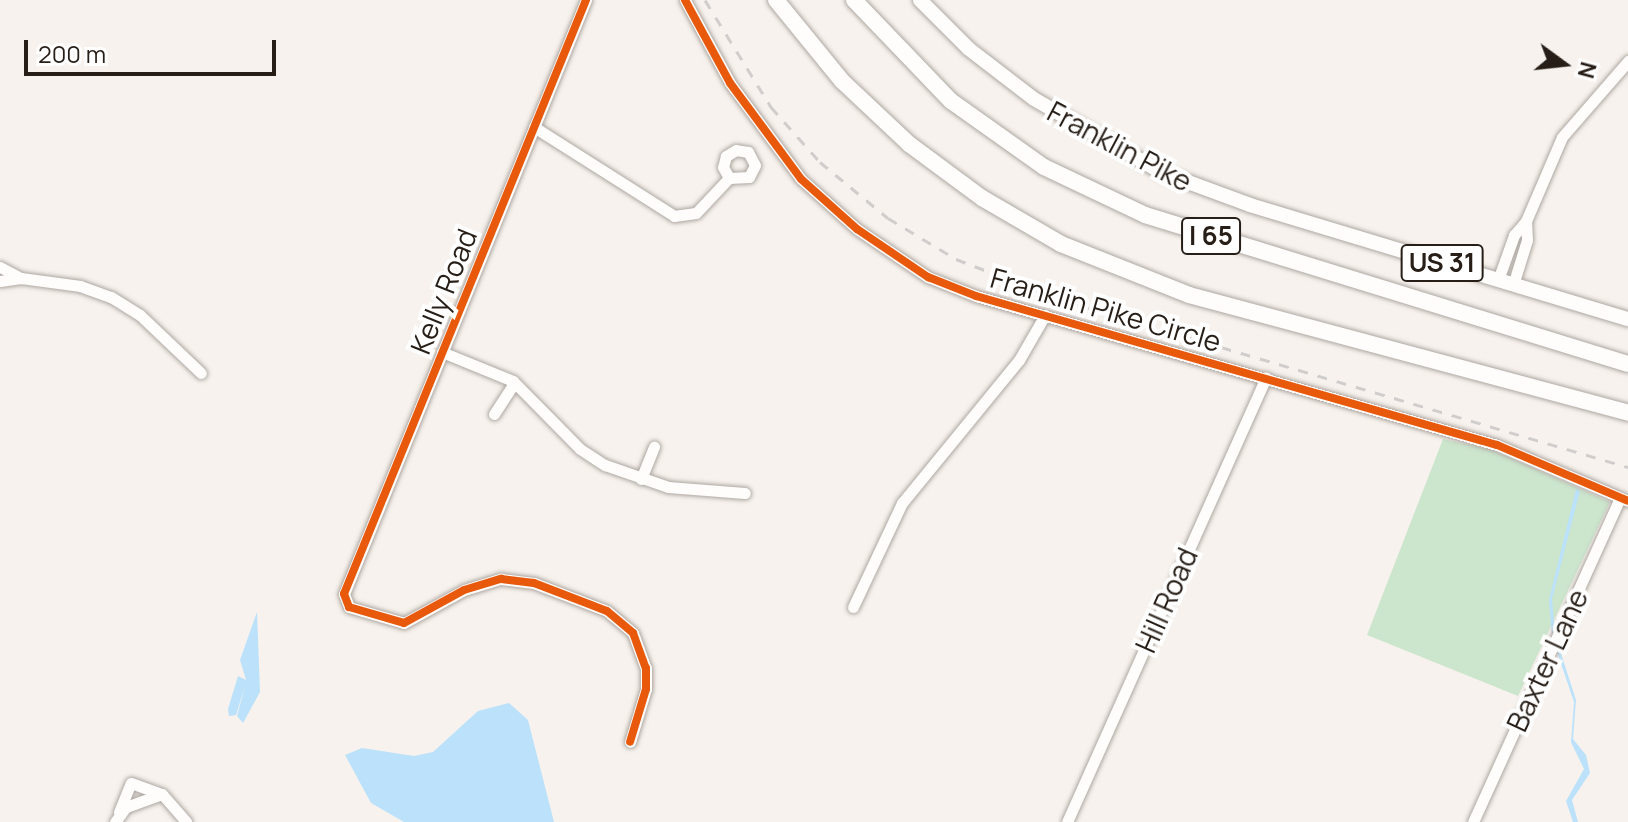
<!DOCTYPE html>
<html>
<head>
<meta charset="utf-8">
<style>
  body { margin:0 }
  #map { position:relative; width:1628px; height:822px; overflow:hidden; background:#f7f2ed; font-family:Manrope,sans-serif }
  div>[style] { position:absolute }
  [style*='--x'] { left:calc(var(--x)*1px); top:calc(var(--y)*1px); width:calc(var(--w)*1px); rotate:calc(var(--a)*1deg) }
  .green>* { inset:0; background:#cce5cd }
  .water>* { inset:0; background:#bbe2fa }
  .roads { filter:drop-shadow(0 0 2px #aea7a2) drop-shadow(0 0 2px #aea7a2) }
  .minor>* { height:11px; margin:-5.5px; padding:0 5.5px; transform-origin:5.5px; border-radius:5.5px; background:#fefdfc }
  .major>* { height:14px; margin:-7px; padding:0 7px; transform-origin:7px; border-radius:7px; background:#fefdfc }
  .highway>* { height:16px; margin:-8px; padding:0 8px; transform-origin:8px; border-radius:8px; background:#fefdfc }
  .rail>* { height:3px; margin-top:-1.5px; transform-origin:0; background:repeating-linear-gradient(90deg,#d0cdcc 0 10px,transparent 0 20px) }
  .cycleway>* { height:8px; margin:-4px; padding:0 4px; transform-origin:4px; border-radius:4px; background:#e8590c }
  span { translate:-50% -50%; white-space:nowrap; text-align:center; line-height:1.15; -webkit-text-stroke:8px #fff; paint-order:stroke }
  .shield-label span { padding:2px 6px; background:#fff; border:2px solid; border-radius:6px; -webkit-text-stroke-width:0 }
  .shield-label { font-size:26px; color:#271e17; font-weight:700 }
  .street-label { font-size:28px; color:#271e17 }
  .north { position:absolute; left:1524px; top:24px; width:80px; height:80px; -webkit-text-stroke:6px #fff; paint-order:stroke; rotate:105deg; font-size:22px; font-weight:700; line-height:32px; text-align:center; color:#271e17 }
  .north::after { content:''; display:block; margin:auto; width:28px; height:36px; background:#271e17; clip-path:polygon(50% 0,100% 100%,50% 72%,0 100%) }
  .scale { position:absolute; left:24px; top:40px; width:252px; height:36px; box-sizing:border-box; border:4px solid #271e17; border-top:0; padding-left:10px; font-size:24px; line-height:28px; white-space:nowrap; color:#271e17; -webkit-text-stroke:6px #fff; paint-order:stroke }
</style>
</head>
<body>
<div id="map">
  <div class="green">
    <i style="clip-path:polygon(1443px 439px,1492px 450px,1610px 502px,1518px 696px,1367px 635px)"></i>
  </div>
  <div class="water">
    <i style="clip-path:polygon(1576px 489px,1580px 491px,1552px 599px,1555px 635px,1576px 700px,1573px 739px,1586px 755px,1590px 773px,1572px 800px,1578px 822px,1573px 822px,1566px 801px,1584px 769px,1571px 742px,1574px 702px,1552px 637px,1549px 600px)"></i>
    <i style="clip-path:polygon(257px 612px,260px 692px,243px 723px,237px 716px,245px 686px,236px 715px,229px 716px,228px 709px,238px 676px,246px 680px,240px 660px)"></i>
    <i style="clip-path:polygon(509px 703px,528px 720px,554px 822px,404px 822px,371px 803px,345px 755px,362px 748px,414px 756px,433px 752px,478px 711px)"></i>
  </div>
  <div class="roads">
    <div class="minor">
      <i style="--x:586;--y:0;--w:641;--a:112.17"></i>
      <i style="--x:344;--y:594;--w:14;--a:69"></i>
      <i style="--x:349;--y:607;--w:57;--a:16.2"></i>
      <i style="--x:404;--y:623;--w:68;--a:-28.8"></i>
      <i style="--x:464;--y:590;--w:39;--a:-17"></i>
      <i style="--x:501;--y:579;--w:33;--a:7"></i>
      <i style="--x:534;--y:583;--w:78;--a:21"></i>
      <i style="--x:607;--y:611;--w:34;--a:40"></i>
      <i style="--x:633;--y:633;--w:37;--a:70"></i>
      <i style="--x:646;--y:668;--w:21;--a:90"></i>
      <i style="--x:646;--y:689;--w:55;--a:106.8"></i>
      <i style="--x:685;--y:0;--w:94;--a:61.5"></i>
      <i style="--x:730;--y:83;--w:119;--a:53.5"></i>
      <i style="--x:801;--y:179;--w:75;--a:41.8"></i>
      <i style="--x:857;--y:229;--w:86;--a:34.1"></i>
      <i style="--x:928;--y:277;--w:52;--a:21.6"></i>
      <i style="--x:976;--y:296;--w:542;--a:15.96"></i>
      <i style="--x:1497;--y:445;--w:142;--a:23.1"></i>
      <i style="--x:534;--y:127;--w:166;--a:32.4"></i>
      <i style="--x:674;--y:216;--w:22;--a:-8"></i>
      <i style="--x:696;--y:213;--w:48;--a:-46.7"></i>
      <i style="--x:729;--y:178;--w:20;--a:-3"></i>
      <i style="--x:749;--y:177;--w:13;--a:-63"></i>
      <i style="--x:755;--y:165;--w:15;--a:-118"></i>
      <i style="--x:748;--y:152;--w:12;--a:-171"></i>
      <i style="--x:736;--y:150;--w:12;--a:149"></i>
      <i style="--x:726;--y:156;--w:11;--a:105"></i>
      <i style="--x:723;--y:167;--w:13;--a:61"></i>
      <i style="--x:1526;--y:221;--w:91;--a:-66.8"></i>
      <i style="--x:1562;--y:137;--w:101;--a:-49"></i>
      <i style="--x:0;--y:267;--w:24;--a:28"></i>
      <i style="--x:21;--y:278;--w:60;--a:7.7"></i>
      <i style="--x:80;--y:286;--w:33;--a:20"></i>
      <i style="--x:111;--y:297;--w:34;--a:32"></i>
      <i style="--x:140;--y:315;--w:84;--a:43.6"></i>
      <i style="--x:1498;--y:280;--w:48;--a:-70.4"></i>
      <i style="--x:1514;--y:235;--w:18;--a:-49"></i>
      <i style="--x:1526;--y:221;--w:19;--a:87"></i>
      <i style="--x:1527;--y:240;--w:47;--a:107.3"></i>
      <i style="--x:0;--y:281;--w:21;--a:-8"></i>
      <i style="--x:442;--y:352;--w:77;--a:22.2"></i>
      <i style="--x:513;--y:381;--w:95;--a:45.4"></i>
      <i style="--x:580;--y:449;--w:30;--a:33"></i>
      <i style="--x:605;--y:465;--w:67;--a:19.2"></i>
      <i style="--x:668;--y:487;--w:77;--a:4.5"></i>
      <i style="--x:494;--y:414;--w:37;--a:-57"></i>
      <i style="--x:641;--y:479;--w:35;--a:-68"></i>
      <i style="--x:853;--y:607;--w:115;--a:-64.8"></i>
      <i style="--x:902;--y:503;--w:185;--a:-50.7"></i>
      <i style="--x:1019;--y:360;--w:52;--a:-60"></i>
      <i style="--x:119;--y:812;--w:31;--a:-68"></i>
      <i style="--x:131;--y:783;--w:33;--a:20"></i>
      <i style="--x:115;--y:822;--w:19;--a:-54"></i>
      <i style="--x:126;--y:807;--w:38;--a:-20"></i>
      <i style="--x:162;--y:794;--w:37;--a:49"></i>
      <i style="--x:1067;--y:822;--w:487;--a:-65.9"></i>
      <i style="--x:1473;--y:822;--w:356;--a:-65.6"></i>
    </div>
    <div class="major">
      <i style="--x:920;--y:0;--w:69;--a:45"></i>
      <i style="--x:969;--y:49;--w:82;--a:37.6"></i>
      <i style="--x:1034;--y:99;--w:146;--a:29.9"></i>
      <i style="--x:1161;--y:172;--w:95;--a:20.3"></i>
      <i style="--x:1250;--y:205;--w:395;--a:16.8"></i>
    </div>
    <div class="highway">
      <i style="--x:776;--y:0;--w:104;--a:50.8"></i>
      <i style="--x:842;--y:81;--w:92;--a:43.2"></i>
      <i style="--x:909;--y:144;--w:91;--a:36.5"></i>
      <i style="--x:982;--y:198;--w:91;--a:30.2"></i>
      <i style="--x:1061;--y:244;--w:138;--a:21.7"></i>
      <i style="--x:1189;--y:295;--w:455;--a:15"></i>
      <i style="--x:854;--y:0;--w:140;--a:46.2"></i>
      <i style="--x:951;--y:101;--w:114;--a:35.4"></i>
      <i style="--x:1044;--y:167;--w:112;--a:25.4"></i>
      <i style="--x:1145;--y:215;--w:505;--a:17.14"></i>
    </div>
  </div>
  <div class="rail">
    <i style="--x:705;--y:0;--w:126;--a:58.3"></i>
    <i style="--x:771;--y:107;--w:74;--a:48.3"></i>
    <i style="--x:820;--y:162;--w:88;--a:39.5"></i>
    <i style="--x:888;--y:218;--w:79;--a:31.1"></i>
    <i style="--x:956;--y:259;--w:120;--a:21"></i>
    <i style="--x:1068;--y:302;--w:584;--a:16.42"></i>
  </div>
  <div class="cycleway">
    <i style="--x:586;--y:0;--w:641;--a:112.17"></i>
    <i style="--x:344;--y:594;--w:14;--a:69"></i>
    <i style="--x:349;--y:607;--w:57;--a:16.2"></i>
    <i style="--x:404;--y:623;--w:68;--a:-28.8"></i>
    <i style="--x:464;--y:590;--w:39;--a:-17"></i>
    <i style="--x:501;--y:579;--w:33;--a:7"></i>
    <i style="--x:534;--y:583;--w:78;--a:21"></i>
    <i style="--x:607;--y:611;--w:34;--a:40"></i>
    <i style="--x:633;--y:633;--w:37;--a:70"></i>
    <i style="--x:646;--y:668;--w:21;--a:90"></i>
    <i style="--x:646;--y:689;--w:55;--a:106.8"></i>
    <i style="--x:685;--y:0;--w:94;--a:61.5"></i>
    <i style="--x:730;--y:83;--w:119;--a:53.5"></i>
    <i style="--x:801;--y:179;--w:75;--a:41.8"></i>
    <i style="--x:857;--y:229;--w:86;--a:34.1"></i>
    <i style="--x:928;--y:277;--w:52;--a:21.6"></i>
    <i style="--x:976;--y:296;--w:542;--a:15.96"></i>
    <i style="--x:1497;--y:445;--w:142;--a:23.1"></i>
  </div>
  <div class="shield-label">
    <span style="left:1211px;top:236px">I 65</span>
    <span style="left:1442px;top:263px">US 31</span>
  </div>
  <div class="street-label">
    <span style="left:1120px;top:146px;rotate:28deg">Franklin Pike</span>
    <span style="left:443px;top:291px;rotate:-68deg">Kelly Road</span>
    <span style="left:1106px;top:309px;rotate:16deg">Franklin Pike Circle</span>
    <span style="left:1166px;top:600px;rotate:-66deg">Hill Road</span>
    <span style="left:1547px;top:660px;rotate:-65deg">Baxter Lane</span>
  </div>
  <div class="north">N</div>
  <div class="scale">200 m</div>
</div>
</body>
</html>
